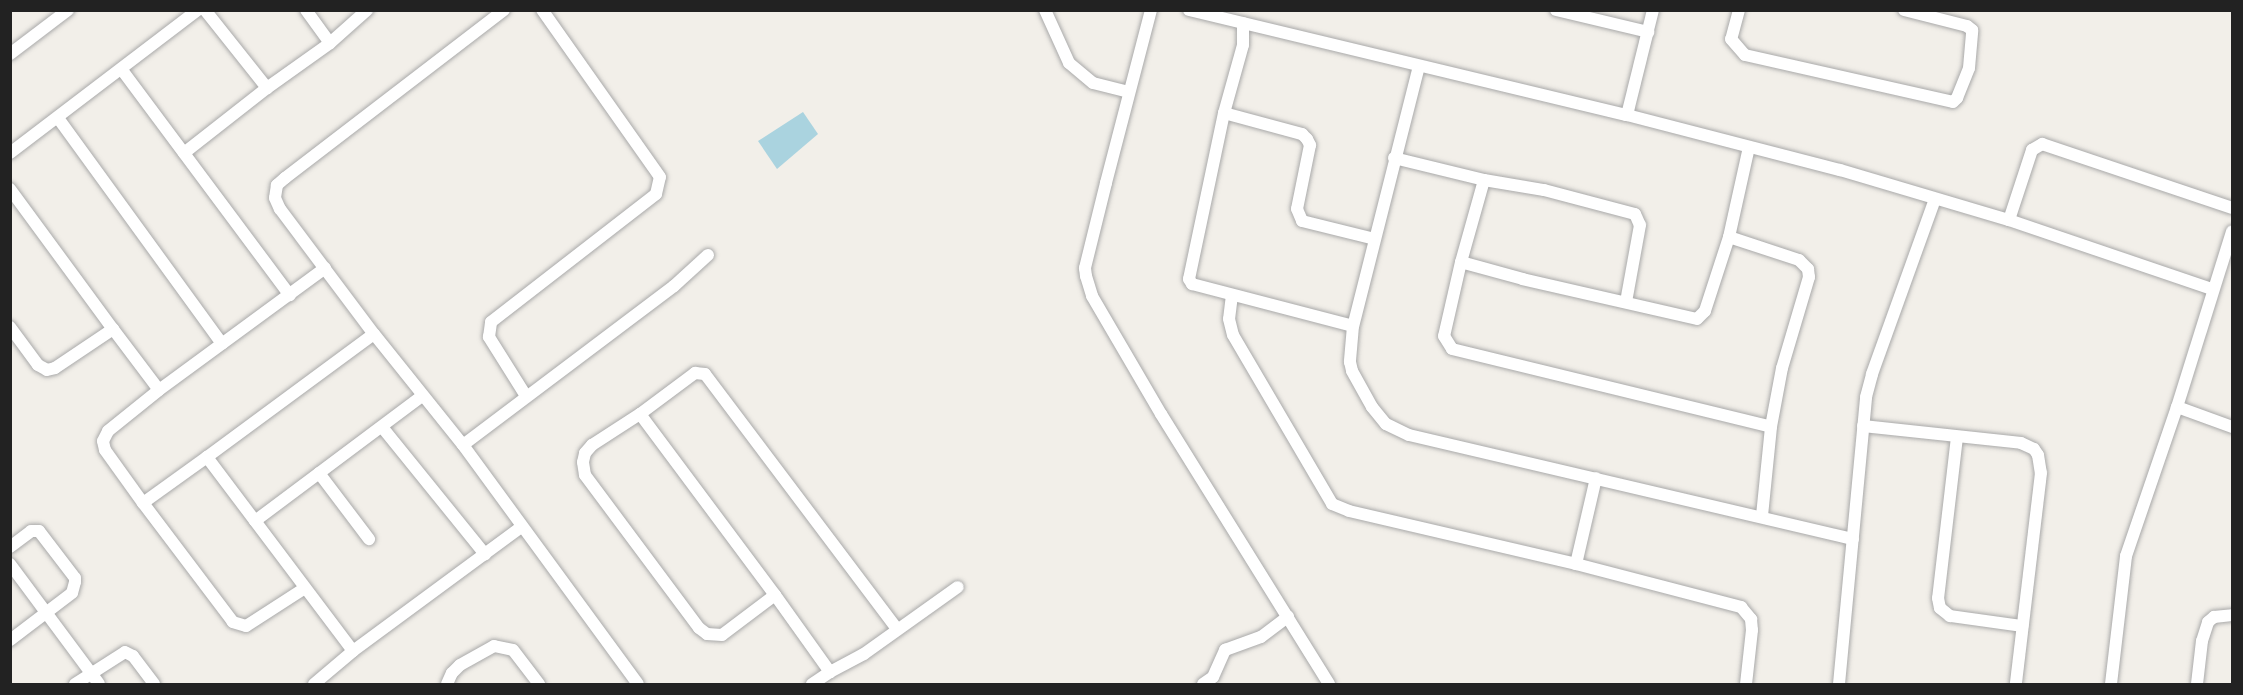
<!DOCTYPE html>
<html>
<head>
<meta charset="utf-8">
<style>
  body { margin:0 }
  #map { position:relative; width:2243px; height:695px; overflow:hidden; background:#f2efe9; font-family:Commissioner,sans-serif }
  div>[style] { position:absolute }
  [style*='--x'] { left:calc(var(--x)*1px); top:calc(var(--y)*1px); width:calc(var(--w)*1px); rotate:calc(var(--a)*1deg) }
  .water>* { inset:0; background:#aad3df }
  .roads { filter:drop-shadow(0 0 2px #a9a9a9) drop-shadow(0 0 2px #a9a9a9) }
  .minor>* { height:12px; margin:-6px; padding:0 6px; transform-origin:6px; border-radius:6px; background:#fff }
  span { translate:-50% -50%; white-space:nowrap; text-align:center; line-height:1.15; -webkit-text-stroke:4.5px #fff; paint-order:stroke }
  .frame { position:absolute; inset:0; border:12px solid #222; pointer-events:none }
</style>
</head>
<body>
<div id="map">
  <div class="water">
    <i style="clip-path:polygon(803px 112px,818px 134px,777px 169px,758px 141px)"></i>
  </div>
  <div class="roads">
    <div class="minor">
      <i style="--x:205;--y:10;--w:100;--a:51.5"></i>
      <i style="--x:306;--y:10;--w:41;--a:54"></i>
      <i style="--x:504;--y:10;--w:276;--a:142.5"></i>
      <i style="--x:285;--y:178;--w:11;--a:139"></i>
      <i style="--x:277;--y:185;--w:13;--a:99"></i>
      <i style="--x:275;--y:198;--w:12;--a:66"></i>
      <i style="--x:280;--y:209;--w:156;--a:53.1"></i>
      <i style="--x:374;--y:334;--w:142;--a:51.3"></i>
      <i style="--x:463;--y:445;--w:296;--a:53.8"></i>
      <i style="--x:1045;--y:10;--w:58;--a:65.6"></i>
      <i style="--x:1069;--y:63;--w:31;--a:40"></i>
      <i style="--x:1093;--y:83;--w:37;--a:14"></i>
      <i style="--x:1151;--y:10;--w:179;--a:104.6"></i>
      <i style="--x:1106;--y:183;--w:88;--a:103.9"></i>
      <i style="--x:1085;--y:268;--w:8;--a:83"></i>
      <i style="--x:1086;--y:276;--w:21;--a:73"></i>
      <i style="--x:1092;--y:296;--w:137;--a:59.7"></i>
      <i style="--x:1161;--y:414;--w:318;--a:58.1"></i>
      <i style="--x:1189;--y:10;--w:450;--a:13.5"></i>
      <i style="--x:1627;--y:115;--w:220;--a:14.5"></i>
      <i style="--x:1840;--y:170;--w:176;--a:16.5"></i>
      <i style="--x:2009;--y:220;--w:214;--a:18.8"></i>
      <i style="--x:1556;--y:10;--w:95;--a:13.4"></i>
      <i style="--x:1739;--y:10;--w:30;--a:105"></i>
      <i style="--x:1731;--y:39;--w:21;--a:49"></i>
      <i style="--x:1745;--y:55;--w:213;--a:12.7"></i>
      <i style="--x:1953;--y:102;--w:6;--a:-45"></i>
      <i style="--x:1957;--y:98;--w:32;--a:-68"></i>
      <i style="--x:1969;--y:68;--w:38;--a:-85"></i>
      <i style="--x:1972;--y:30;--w:6;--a:-141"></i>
      <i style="--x:1967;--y:26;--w:65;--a:-165.7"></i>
      <i style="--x:1243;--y:23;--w:22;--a:90"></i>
      <i style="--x:1243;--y:45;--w:71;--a:105.6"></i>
      <i style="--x:1224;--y:113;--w:170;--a:101.9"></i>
      <i style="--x:1189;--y:279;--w:6;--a:59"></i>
      <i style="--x:1192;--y:284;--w:166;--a:14.6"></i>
      <i style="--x:10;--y:54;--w:73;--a:-37.2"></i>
      <i style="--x:1419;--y:66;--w:268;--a:104.2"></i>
      <i style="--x:1353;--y:326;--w:36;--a:95"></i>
      <i style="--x:1350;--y:362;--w:9;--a:77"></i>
      <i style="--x:1352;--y:371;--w:41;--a:60.9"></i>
      <i style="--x:1372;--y:407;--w:22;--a:51"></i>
      <i style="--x:1386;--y:424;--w:25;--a:26"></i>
      <i style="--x:1409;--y:435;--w:456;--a:13.2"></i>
      <i style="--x:122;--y:70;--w:281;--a:53.3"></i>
      <i style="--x:1224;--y:113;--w:81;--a:15.1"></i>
      <i style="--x:1302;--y:134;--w:7;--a:45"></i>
      <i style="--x:1307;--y:139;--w:7;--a:63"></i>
      <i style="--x:1310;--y:145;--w:65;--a:101.5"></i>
      <i style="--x:1297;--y:209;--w:13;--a:67"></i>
      <i style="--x:1302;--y:221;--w:75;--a:13.9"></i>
      <i style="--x:1627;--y:115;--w:108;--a:-76.1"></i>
      <i style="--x:58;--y:118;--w:279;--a:54"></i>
      <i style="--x:1749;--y:147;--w:92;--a:102.5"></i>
      <i style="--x:1729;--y:237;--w:78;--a:108"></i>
      <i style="--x:1705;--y:311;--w:11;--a:135"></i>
      <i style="--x:1697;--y:319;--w:179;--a:-167.1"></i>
      <i style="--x:1523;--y:279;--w:64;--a:-164.7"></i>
      <i style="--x:1461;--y:262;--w:76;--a:102.9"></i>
      <i style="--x:1444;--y:336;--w:15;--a:58"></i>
      <i style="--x:1452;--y:349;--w:328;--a:13.7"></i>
      <i style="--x:10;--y:153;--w:236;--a:-37.3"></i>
      <i style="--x:184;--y:153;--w:105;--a:-38.1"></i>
      <i style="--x:267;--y:88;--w:77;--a:-35.5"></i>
      <i style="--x:330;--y:43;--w:50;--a:-41.7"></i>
      <i style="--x:1394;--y:158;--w:93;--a:13.7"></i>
      <i style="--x:1484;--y:180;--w:61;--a:9.5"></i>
      <i style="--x:1544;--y:190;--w:94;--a:14.8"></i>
      <i style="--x:1635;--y:214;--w:12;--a:66"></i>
      <i style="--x:1640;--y:225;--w:78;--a:100.3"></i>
      <i style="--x:10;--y:189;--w:174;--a:53.7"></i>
      <i style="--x:2009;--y:220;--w:74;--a:-71.8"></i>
      <i style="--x:2032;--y:150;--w:12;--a:-31"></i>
      <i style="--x:2042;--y:144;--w:200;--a:18.6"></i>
      <i style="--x:1729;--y:237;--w:74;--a:18.2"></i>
      <i style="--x:1799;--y:260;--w:13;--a:45"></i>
      <i style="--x:1808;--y:269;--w:8;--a:83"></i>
      <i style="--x:1809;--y:277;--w:95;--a:106.5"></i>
      <i style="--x:1782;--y:368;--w:60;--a:100.6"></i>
      <i style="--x:1771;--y:427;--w:89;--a:95.8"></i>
      <i style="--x:1461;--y:262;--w:85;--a:-74.3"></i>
      <i style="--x:1232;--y:295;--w:24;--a:97"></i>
      <i style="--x:1229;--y:319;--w:16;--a:76"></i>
      <i style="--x:1233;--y:335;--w:196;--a:59.6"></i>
      <i style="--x:1332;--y:504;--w:18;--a:22"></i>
      <i style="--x:1349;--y:511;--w:233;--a:13.1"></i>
      <i style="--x:1576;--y:564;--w:171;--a:14.6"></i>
      <i style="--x:1741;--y:607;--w:16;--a:50"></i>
      <i style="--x:1751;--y:619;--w:11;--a:85"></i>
      <i style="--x:1752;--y:630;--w:54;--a:96.3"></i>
      <i style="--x:10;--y:327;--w:47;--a:53.6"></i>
      <i style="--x:38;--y:365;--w:10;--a:29"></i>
      <i style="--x:47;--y:370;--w:8;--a:-14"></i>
      <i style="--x:55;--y:368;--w:70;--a:-33.9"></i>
      <i style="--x:113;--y:329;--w:76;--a:53"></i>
      <i style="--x:526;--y:396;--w:70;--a:-122.1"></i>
      <i style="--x:489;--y:337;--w:15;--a:-82"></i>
      <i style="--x:491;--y:322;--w:209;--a:-37.8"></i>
      <i style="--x:656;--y:194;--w:17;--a:-77"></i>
      <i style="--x:660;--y:177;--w:204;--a:-125.2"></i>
      <i style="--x:2177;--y:407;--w:59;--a:20"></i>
      <i style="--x:640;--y:414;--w:69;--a:-36.7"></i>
      <i style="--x:695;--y:373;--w:10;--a:6"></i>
      <i style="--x:705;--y:374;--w:319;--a:53"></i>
      <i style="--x:1863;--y:426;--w:159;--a:6.1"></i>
      <i style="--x:2021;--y:443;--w:14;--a:25"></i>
      <i style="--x:2034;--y:449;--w:7;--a:56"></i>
      <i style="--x:2038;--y:455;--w:18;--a:81"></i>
      <i style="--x:2041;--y:473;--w:212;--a:96.8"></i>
      <i style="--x:382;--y:427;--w:164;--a:51"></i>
      <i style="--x:1957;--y:437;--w:162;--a:96.7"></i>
      <i style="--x:1938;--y:598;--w:10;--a:79"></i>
      <i style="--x:1940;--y:608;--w:13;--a:39"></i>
      <i style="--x:1950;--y:616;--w:73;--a:7.9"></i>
      <i style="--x:463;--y:445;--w:264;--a:-37"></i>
      <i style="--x:674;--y:286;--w:46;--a:-42.4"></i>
      <i style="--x:319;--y:473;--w:83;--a:52.9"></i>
      <i style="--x:143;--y:503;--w:79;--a:-35.7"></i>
      <i style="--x:255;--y:521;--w:209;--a:-36.8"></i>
      <i style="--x:10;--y:547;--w:26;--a:-37"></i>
      <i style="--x:31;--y:531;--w:8;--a:0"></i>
      <i style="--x:39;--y:531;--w:59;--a:52.5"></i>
      <i style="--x:75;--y:578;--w:4;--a:90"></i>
      <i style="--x:75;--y:582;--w:11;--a:105"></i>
      <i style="--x:72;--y:593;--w:78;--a:142.8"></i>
      <i style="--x:10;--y:564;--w:149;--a:53.4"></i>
      <i style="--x:1576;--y:564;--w:88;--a:-76.9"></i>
      <i style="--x:305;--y:588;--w:70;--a:147.2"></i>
      <i style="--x:246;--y:626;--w:14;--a:-163"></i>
      <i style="--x:233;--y:622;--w:149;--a:-127.1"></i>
      <i style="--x:143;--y:503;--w:65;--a:-125.6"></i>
      <i style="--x:105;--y:450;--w:9;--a:-103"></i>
      <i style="--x:103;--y:441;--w:11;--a:-63"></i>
      <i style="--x:108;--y:431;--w:65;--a:-38.8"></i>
      <i style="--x:159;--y:390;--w:206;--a:-36.3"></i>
      <i style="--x:775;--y:595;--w:66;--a:143"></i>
      <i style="--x:722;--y:635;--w:15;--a:-176"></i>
      <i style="--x:707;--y:634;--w:10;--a:-143"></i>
      <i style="--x:699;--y:628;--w:191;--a:-126.7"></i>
      <i style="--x:585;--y:475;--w:13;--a:-99"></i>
      <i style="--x:583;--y:462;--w:9;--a:-77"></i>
      <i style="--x:585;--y:453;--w:11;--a:-49"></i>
      <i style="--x:592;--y:445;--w:57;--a:-32.9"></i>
      <i style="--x:640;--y:414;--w:226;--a:53.3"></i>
      <i style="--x:775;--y:595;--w:95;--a:54.5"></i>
      <i style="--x:830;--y:672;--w:22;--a:146"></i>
      <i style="--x:353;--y:651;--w:243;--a:-127"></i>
      <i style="--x:207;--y:457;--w:207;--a:-36.4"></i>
      <i style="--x:830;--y:672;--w:38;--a:-28"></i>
      <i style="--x:864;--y:654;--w:115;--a:-35.5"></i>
      <i style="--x:75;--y:684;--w:59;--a:-32.6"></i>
      <i style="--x:125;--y:652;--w:9;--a:27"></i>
      <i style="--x:133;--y:656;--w:35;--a:53"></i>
      <i style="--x:314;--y:684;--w:51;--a:-40.2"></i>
      <i style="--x:353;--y:651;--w:209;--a:-36.4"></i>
      <i style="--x:447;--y:684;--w:12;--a:-66"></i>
      <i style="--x:452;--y:673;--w:11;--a:-45"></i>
      <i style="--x:460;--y:665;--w:39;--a:-29"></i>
      <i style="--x:494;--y:646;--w:19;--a:12"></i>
      <i style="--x:513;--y:650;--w:43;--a:52.6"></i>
      <i style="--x:1203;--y:684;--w:12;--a:-35"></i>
      <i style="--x:1213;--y:677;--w:30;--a:-66"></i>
      <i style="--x:1225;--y:650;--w:38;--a:-20"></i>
      <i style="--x:1261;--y:637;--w:34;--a:-37"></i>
      <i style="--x:1839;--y:684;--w:288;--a:-84.6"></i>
      <i style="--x:1866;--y:397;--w:24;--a:-75"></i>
      <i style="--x:1872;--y:374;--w:186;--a:-70.2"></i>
      <i style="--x:2111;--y:684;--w:129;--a:-83.3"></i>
      <i style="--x:2126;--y:556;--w:157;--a:-71.1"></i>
      <i style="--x:2177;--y:407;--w:184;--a:-72.6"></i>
      <i style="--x:2197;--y:684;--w:43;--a:-83.4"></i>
      <i style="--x:2202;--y:641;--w:20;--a:-72"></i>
      <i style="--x:2208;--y:622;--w:8;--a:-40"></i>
      <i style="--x:2214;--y:617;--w:18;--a:-6"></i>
    </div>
  </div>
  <div class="frame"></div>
</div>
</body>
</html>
